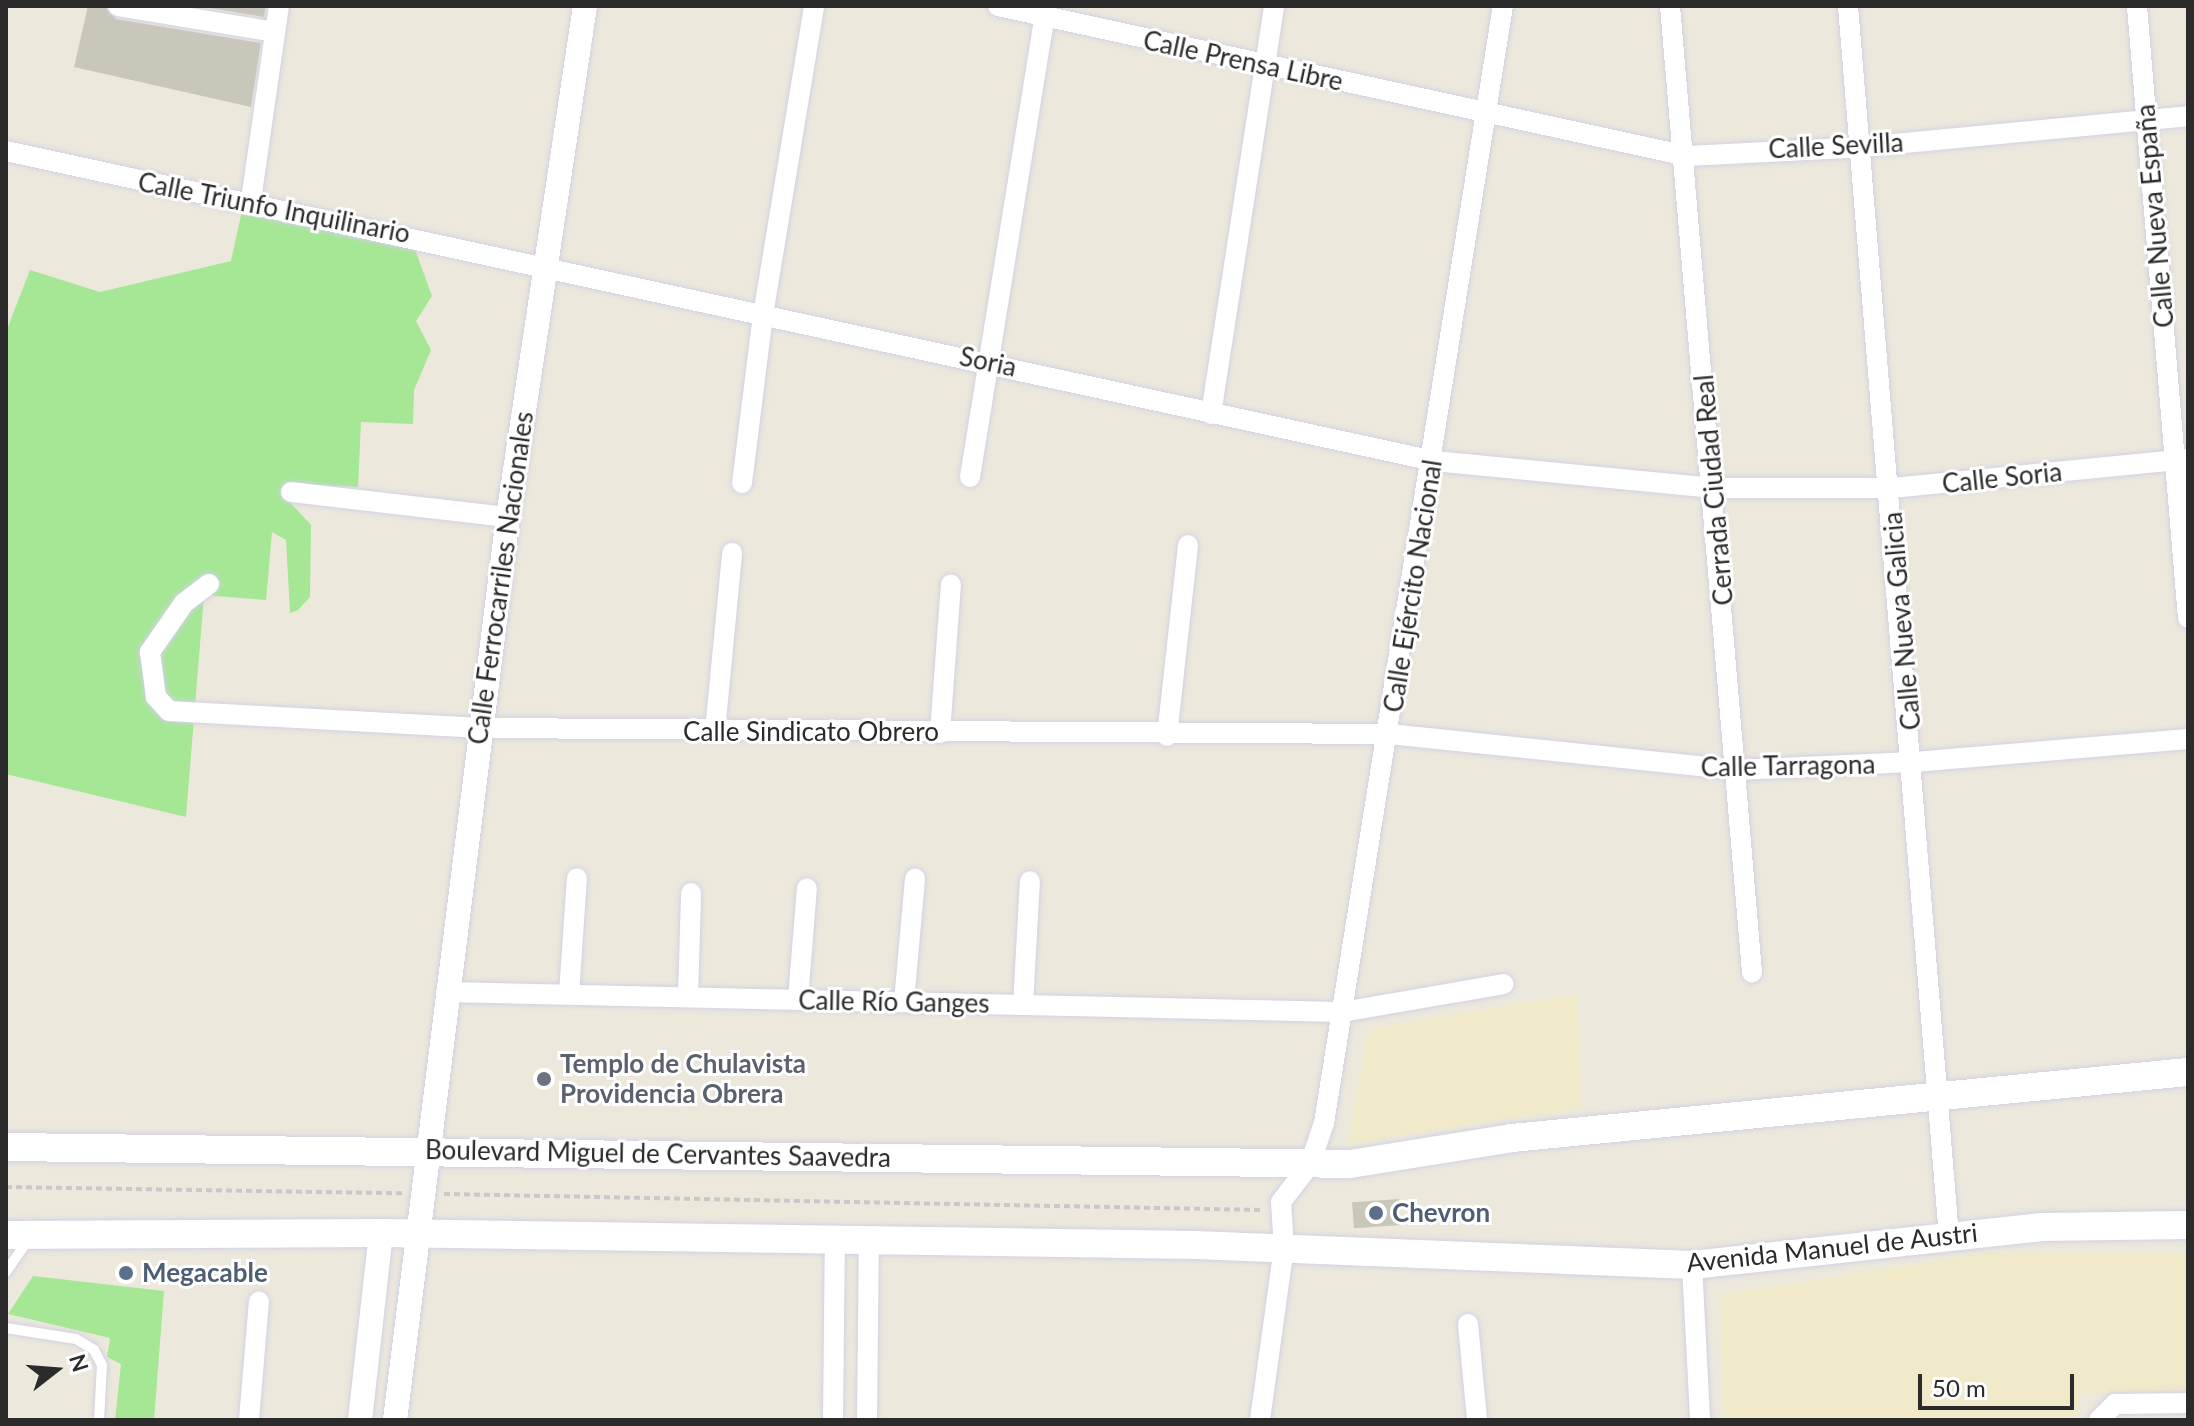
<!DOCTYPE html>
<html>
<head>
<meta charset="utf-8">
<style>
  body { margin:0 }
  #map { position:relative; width:2194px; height:1426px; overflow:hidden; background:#ede8dc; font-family:Lato,sans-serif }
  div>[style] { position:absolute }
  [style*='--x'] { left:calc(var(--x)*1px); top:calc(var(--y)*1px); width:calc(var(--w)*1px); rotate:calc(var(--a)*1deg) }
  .education>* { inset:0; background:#f0e9ca }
  .green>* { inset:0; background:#a6e795 }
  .building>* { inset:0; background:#c9c6ba; transform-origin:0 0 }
  .path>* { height:4px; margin-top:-2px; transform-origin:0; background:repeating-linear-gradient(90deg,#c8c8c8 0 6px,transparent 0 10px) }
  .roads { filter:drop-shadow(0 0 2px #d1d2e4) drop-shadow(0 0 2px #d1d2e4) }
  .service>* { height:10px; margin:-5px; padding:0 5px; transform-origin:5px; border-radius:5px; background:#fff }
  .minor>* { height:20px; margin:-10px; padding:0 10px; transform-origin:10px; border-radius:10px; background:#fff }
  .tertiary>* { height:24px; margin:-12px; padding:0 12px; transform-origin:12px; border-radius:12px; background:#fff }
  .secondary>* { height:28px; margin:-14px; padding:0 14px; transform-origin:14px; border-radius:14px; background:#fff }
  .dots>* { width:22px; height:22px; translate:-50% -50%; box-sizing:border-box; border:4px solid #fff; border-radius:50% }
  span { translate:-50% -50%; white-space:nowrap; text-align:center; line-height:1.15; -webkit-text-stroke:6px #fff; paint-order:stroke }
  .street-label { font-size:26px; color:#2b2b2b }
  .worship-label { font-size:26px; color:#5b616d; font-weight:700 }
  .left { translate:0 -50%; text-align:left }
  .service-label { font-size:26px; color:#4e5e75; font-weight:700 }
  .frame { position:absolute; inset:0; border:8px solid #2b2b2b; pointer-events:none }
  .north { position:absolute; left:16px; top:1330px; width:80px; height:80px; -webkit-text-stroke:6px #fff; paint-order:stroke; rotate:73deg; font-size:22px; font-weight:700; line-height:32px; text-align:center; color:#2b2b2b }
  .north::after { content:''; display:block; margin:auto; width:28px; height:36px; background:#2b2b2b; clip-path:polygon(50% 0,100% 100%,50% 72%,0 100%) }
  .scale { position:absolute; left:1918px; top:1374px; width:156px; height:36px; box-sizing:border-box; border:4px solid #2b2b2b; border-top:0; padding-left:10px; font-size:24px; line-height:28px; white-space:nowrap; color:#2b2b2b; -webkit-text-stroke:6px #fff; paint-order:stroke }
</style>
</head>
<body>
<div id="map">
  <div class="education">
    <i style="clip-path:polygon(1577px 994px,1582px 1107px,1348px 1144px,1369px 1029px)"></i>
    <i style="clip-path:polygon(1987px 1253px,2188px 1254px,2188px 1393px,2080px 1394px,2077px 1420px,1724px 1420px,1720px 1295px)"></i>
  </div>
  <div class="green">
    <i style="clip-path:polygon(243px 206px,412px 241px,432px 296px,416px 321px,431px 350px,414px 390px,413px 424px,361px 422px,358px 487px,297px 484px,287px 499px,311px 525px,310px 597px,298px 610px,290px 613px,286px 540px,272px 532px,266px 600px,204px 595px,186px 817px,6px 774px,6px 332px,30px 270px,100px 292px,231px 261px)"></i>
    <i style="clip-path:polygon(33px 1276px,164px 1291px,154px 1420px,115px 1420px,121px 1364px,107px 1357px,110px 1338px,8px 1314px)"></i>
  </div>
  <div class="building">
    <i style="clip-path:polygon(88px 6px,105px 6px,116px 19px,261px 43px,251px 107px,74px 67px)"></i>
    <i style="clip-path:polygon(198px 6px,266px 6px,264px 17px)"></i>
    <i style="left:1399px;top:1199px;width:26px;height:47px;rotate:86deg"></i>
  </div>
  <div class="path">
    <i style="--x:6;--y:1187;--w:398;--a:0.9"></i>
    <i style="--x:444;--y:1194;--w:819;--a:1.12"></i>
  </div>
  <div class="roads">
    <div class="service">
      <i style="--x:6;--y:1272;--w:42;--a:-55.6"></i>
      <i style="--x:6;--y:1328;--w:71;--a:8.9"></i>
      <i style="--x:76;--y:1339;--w:21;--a:31"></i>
      <i style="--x:94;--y:1350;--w:17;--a:62"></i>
      <i style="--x:102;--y:1365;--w:55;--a:93.1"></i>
    </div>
    <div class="minor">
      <i style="--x:118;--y:6;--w:159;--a:9.4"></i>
      <i style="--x:998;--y:6;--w:705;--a:12.28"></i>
      <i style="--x:1687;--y:156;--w:175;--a:-2.9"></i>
      <i style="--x:1862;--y:147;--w:327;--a:-5.4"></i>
      <i style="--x:1670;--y:6;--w:970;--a:85.15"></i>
      <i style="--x:1848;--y:6;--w:1234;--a:85.31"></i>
      <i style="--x:2137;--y:6;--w:614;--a:85.24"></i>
      <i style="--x:6;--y:151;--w:1461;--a:12.25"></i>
      <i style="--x:1434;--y:461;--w:281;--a:5.5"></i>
      <i style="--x:1714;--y:488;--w:178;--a:0"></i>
      <i style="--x:1892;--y:488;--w:297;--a:-5.6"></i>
      <i style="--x:251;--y:200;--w:196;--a:-81.8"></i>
      <i style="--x:1211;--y:414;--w:413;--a:-81.2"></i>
      <i style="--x:970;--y:477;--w:477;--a:-80.8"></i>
      <i style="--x:742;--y:483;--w:169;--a:-82.9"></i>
      <i style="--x:763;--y:315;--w:313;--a:-80.6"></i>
      <i style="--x:291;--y:492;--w:218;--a:6.6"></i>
      <i style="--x:209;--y:584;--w:31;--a:143"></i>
      <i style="--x:184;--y:603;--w:60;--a:124.8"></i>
      <i style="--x:150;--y:652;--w:45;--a:82.4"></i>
      <i style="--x:156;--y:697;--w:19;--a:47"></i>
      <i style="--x:169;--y:711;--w:312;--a:3.1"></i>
      <i style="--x:481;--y:728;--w:908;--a:0.38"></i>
      <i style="--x:1389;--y:734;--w:349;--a:5.9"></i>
      <i style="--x:1736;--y:770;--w:178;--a:-2.6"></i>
      <i style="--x:1914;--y:762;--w:275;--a:-4.8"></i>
      <i style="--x:715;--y:731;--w:179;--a:-84.5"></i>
      <i style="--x:940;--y:733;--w:149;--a:-85.8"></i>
      <i style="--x:1167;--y:736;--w:192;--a:-83.7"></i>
      <i style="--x:446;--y:992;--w:896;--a:1.28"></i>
      <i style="--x:1342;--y:1012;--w:164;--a:-9.8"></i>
      <i style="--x:569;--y:994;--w:116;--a:-86.1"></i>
      <i style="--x:688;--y:997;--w:104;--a:-88.3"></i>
      <i style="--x:798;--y:999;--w:111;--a:-85.4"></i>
      <i style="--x:904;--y:1002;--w:124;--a:-84.9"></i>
      <i style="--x:1023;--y:1005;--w:124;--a:-86.8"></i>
      <i style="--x:1692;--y:1265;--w:155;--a:87"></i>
      <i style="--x:1468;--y:1324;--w:96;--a:84.6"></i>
      <i style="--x:249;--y:1420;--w:119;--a:-85.2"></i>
      <i style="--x:833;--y:1420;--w:178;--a:-89.4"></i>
      <i style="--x:867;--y:1420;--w:177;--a:-89.4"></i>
      <i style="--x:1260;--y:1420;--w:174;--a:-82.1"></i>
      <i style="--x:1284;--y:1248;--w:46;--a:-93.7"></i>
      <i style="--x:1281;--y:1202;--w:48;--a:-52.7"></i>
      <i style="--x:1310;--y:1164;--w:43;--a:-71.1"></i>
      <i style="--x:1324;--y:1123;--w:1131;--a:-80.9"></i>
      <i style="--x:2099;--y:1420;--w:23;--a:-45"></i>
      <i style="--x:2115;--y:1404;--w:73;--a:-0.8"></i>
    </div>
    <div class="tertiary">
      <i style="--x:360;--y:1420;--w:188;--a:-83.6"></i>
      <i style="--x:395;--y:1420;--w:910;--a:-82.87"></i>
      <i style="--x:508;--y:517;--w:517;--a:-81.43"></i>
    </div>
    <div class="secondary">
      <i style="--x:6;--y:1147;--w:1344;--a:0.72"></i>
      <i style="--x:1350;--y:1164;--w:164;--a:-9.1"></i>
      <i style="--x:1512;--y:1138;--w:679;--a:-5.58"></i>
      <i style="--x:6;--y:1235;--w:375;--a:-0.3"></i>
      <i style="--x:381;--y:1233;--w:815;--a:0.84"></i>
      <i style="--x:1196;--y:1245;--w:496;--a:2.3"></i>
      <i style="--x:1692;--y:1265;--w:352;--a:-6.2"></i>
      <i style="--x:2042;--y:1227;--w:146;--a:-0.8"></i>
    </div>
  </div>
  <div class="dots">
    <i style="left:544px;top:1079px;background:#6b7280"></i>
    <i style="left:1376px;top:1213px;background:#5c6f8a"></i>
    <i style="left:126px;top:1273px;background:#5c6f8a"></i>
  </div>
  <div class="street-label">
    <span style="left:1243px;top:61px;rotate:12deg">Calle Prensa Libre</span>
    <span style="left:1836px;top:146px;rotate:-3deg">Calle Sevilla</span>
    <span style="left:274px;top:208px;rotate:11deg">Calle Triunfo Inquilinario</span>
    <span style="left:2155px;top:216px;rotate:-95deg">Calle Nueva España</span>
    <span style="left:988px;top:362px;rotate:12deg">Soria</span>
    <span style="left:2002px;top:478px;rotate:-6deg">Calle Soria</span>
    <span style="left:1714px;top:490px;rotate:-95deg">Cerrada Ciudad Real</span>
    <span style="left:501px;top:578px;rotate:-82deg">Calle Ferrocarriles Nacionales</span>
    <span style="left:1413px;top:586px;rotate:-81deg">Calle Ejército Nacional</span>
    <span style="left:1902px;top:621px;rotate:-95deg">Calle Nueva Galicia</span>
    <span style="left:811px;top:732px">Calle Sindicato Obrero</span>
    <span style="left:1788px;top:766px;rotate:-1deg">Calle Tarragona</span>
    <span style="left:894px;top:1002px;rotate:1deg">Calle Río Ganges</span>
    <span style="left:658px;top:1154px;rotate:1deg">Boulevard Miguel de Cervantes Saavedra</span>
    <span style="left:1832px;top:1248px;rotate:-6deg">Avenida Manuel de Austri</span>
  </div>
  <div class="worship-label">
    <span class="left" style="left:560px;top:1079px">Templo de Chulavista<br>Providencia Obrera</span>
  </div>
  <div class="service-label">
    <span class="left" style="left:1392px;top:1213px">Chevron</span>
    <span class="left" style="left:142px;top:1273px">Megacable</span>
  </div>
  <div class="frame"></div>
  <div class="north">N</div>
  <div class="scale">50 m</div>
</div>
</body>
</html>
